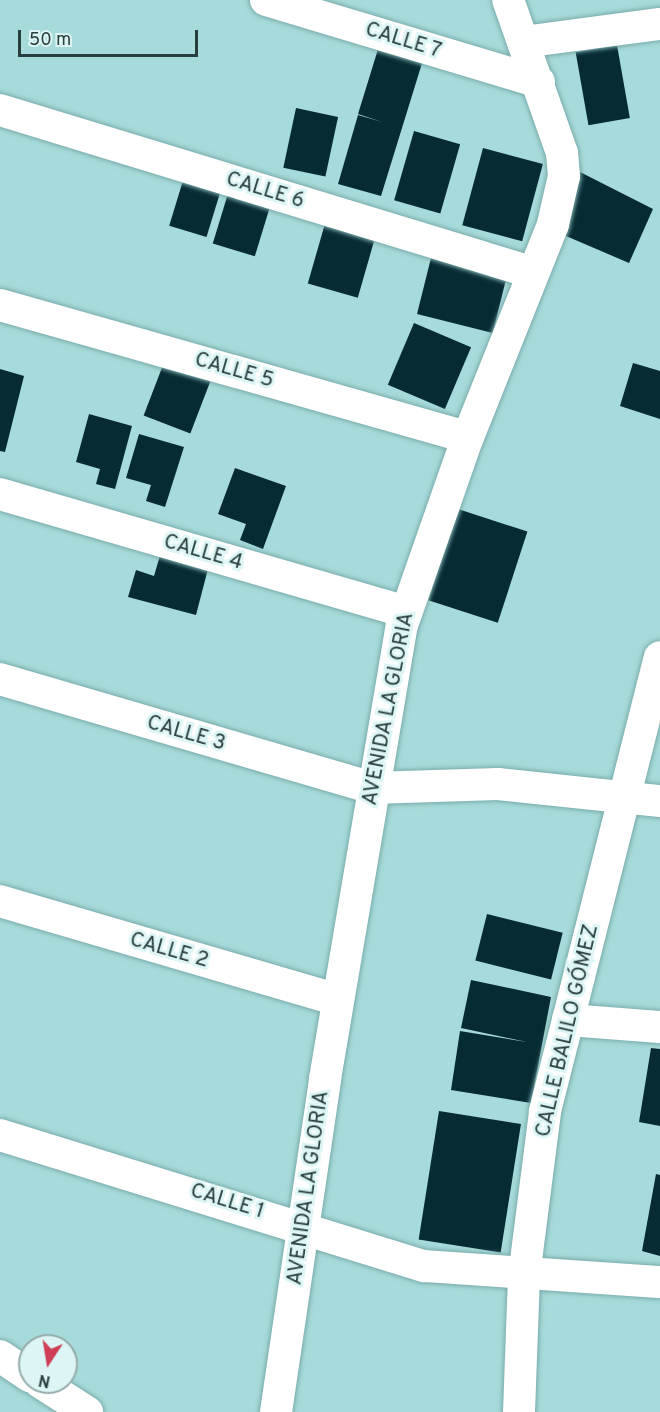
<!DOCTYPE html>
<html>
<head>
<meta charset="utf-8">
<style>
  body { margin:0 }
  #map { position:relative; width:660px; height:1412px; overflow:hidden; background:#a7dada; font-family:Overpass,sans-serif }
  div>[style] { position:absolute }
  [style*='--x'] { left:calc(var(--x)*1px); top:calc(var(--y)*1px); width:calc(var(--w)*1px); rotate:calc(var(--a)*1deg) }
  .building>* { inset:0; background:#072b33; transform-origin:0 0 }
  .roads { filter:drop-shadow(0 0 2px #7aabab) drop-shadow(0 0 2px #7aabab) }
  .minor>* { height:32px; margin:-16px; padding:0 16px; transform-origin:16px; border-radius:16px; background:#fff }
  span { translate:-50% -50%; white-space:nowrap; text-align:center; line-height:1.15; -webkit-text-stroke:6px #ddf6f5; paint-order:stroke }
  .street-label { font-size:21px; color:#283d3d }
  .north { position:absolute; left:18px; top:1334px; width:60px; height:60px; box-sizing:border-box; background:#ddf6f5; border:2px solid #95acab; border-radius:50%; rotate:192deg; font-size:16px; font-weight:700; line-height:24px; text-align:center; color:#283d3d }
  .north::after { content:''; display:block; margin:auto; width:21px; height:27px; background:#cf3f56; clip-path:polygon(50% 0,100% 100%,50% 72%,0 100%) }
  .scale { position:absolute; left:18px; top:30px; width:180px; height:27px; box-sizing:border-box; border:3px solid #283d3d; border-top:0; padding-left:8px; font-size:18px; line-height:21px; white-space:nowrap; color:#283d3d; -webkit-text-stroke:4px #ddf6f5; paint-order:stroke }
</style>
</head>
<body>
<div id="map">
  <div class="building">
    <i style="left:617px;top:45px;width:74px;height:42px;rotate:80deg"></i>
    <i style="clip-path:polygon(379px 46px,423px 60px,381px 196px,338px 184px,358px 115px,382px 122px,358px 114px)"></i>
    <i style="left:296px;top:108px;width:43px;height:61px;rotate:12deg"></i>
    <i style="left:414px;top:131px;width:48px;height:72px;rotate:16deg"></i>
    <i style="left:483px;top:148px;width:62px;height:80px;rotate:15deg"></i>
    <i style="clip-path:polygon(578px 171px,653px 209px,629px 263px,559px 233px)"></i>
    <i style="left:185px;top:174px;width:39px;height:54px;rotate:17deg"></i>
    <i style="left:230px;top:187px;width:44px;height:59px;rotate:17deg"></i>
    <i style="left:326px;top:220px;width:52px;height:66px;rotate:16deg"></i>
    <i style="left:433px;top:250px;width:78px;height:66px;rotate:14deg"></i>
    <i style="left:414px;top:323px;width:62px;height:67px;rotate:23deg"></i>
    <i style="left:168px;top:352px;width:50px;height:68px;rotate:21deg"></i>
    <i style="clip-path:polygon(633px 363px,660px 371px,660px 419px,620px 406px)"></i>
    <i style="clip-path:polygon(0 369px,24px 376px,5px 452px,0 451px)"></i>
    <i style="clip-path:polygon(89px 414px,132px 426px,115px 489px,96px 484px,100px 469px,76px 462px)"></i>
    <i style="clip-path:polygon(139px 434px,184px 447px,165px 507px,146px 501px,151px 485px,126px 478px)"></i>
    <i style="clip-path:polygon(235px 468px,286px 486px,263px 549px,240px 540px,246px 524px,218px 514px)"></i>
    <i style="left:458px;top:509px;width:73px;height:96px;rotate:18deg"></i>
    <i style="clip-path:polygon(161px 552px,209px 565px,196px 615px,128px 597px,136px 570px,154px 576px)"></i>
    <i style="left:487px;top:914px;width:78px;height:48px;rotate:14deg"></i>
    <i style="clip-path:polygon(471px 980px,551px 997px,531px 1103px,451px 1090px,460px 1031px,527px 1042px,461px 1028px)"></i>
    <i style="clip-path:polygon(651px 1048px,660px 1049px,660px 1126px,639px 1122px)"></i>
    <i style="left:439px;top:1111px;width:83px;height:130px;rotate:9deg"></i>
    <i style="clip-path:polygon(656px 1174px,660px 1175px,660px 1256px,642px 1251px)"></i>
  </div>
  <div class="roads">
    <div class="minor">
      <i style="--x:266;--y:0;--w:285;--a:16.7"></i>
      <i style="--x:523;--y:42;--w:138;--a:-7.5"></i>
      <i style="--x:0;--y:110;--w:555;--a:16.97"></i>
      <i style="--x:0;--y:305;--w:486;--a:15.8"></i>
      <i style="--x:0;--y:494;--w:423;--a:16.2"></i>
      <i style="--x:0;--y:679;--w:388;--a:16.3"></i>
      <i style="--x:372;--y:788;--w:126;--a:-1.8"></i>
      <i style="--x:498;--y:784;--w:163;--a:6"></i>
      <i style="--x:0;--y:901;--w:352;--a:16.3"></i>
      <i style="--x:568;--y:1020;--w:92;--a:4.4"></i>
      <i style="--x:0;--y:1135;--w:444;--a:17.2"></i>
      <i style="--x:424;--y:1266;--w:237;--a:3.9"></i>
      <i style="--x:0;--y:1356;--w:36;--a:34"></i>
      <i style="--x:40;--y:1382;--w:56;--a:32.6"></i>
      <i style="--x:276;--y:1412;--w:337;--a:-81.6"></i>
      <i style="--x:325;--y:1079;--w:460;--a:-80.4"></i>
      <i style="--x:402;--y:625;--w:199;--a:-70.7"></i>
      <i style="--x:468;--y:437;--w:229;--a:-68.2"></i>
      <i style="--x:553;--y:224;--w:49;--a:-77.1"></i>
      <i style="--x:564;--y:176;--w:23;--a:-95"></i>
      <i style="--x:562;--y:153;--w:162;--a:-109.4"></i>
      <i style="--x:519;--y:1412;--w:136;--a:-87.9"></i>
      <i style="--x:524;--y:1276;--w:166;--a:-82.7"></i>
      <i style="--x:545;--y:1111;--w:468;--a:-75.8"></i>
    </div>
  </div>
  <div class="street-label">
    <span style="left:403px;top:41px;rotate:17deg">CALLE 7</span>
    <span style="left:265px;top:191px;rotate:17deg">CALLE 6</span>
    <span style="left:234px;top:371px;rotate:16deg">CALLE 5</span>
    <span style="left:203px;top:553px;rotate:16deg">CALLE 4</span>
    <span style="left:389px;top:709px;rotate:-79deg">AVENIDA LA GLORIA</span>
    <span style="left:186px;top:734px;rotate:16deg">CALLE 3</span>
    <span style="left:169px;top:951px;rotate:16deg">CALLE 2</span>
    <span style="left:568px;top:1031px;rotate:-77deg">CALLE BALILO GÓMEZ</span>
    <span style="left:309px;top:1188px;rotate:-82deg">AVENIDA LA GLORIA</span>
    <span style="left:227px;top:1202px;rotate:17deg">CALLE 1</span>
  </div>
  <div class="north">N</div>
  <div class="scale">50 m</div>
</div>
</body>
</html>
